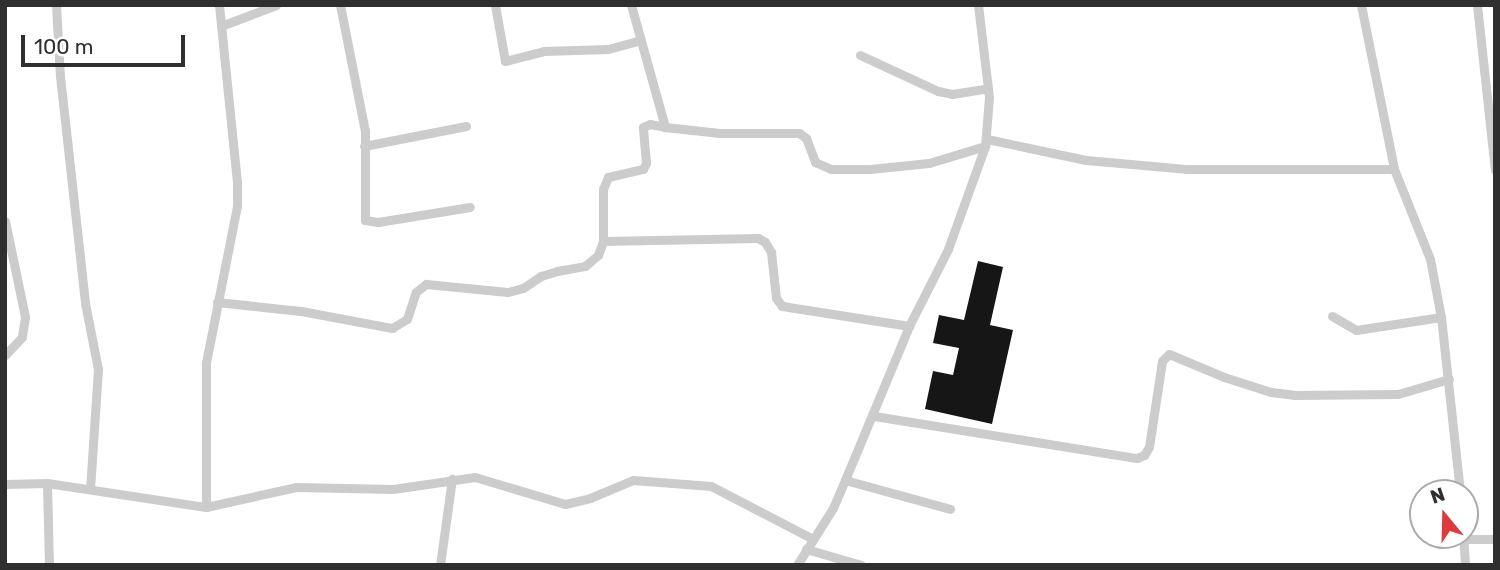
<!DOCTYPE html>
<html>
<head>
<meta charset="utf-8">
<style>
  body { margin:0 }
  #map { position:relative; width:1500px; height:570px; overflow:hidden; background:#fff; font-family:Rubik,sans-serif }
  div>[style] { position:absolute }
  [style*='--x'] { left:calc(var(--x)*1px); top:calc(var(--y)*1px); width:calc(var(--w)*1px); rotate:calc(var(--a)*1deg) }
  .building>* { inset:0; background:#161616 }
  .street>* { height:9px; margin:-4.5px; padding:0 4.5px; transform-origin:4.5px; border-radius:4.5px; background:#ccc }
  span { translate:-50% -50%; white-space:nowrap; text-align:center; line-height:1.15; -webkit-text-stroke:7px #fff; paint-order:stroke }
  .frame { position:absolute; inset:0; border:7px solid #2f2f2f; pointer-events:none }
  .north { position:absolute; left:1409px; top:479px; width:70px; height:70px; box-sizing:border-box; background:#fff; border:2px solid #acacac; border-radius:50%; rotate:341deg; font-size:19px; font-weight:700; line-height:28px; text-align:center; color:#2f2f2f }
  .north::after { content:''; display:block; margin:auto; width:24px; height:32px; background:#dc3d3c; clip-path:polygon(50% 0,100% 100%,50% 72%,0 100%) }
  .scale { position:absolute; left:21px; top:35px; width:164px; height:32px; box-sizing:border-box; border:4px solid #2f2f2f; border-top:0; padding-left:9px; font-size:21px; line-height:24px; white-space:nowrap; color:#2f2f2f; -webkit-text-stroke:5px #fff; paint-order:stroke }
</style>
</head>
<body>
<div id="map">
  <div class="building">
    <i style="clip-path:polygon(978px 261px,1003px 267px,990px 325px,1013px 330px,992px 424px,925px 409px,933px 371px,953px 375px,959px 348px,933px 343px,939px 315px,964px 320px)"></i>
  </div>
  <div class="street">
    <i style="--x:56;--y:5;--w:71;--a:86.8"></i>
    <i style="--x:60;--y:76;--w:228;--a:83.7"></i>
    <i style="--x:85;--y:303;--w:67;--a:78.9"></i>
    <i style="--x:98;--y:369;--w:120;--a:93.8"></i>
    <i style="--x:219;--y:5;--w:179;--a:84.2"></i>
    <i style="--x:237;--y:183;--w:23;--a:90"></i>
    <i style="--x:237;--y:206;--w:160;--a:101.2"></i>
    <i style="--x:206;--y:363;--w:144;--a:90"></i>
    <i style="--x:206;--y:507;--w:92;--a:-12.5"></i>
    <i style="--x:296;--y:487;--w:97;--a:1.2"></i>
    <i style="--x:393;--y:489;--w:83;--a:-8.3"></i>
    <i style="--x:475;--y:477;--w:94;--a:16.7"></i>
    <i style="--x:565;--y:504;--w:26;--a:-13"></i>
    <i style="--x:590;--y:498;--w:47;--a:-22.7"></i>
    <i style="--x:633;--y:480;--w:78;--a:4.4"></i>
    <i style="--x:711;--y:486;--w:115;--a:27.5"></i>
    <i style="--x:340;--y:5;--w:128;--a:78.8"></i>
    <i style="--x:365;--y:131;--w:89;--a:90"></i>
    <i style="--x:365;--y:220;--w:13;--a:9"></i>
    <i style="--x:378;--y:222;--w:93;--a:-9.3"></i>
    <i style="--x:495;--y:5;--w:57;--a:79.9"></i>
    <i style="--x:505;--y:61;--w:40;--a:-14.4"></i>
    <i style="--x:544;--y:51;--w:64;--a:-1.8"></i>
    <i style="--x:608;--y:49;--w:34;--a:-15"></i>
    <i style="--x:631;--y:5;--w:127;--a:74.4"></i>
    <i style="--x:665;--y:127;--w:55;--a:6.2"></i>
    <i style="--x:720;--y:133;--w:79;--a:0"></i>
    <i style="--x:799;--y:133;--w:9;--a:36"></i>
    <i style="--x:806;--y:138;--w:26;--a:69"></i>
    <i style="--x:815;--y:162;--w:17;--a:24"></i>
    <i style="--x:831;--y:169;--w:39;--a:0"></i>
    <i style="--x:870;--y:169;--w:59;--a:-5.8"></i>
    <i style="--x:929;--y:163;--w:59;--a:-16.9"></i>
    <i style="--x:1361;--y:5;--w:167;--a:78.6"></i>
    <i style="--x:1394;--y:169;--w:97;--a:68.2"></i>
    <i style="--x:1430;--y:259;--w:59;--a:79.3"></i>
    <i style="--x:1441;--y:317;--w:177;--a:83.8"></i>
    <i style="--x:1477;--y:5;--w:166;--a:83.8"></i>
    <i style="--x:221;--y:26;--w:59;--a:-20.9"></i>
    <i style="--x:860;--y:55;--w:86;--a:24.8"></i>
    <i style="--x:938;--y:91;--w:14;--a:12"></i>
    <i style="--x:952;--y:94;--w:36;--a:-9"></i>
    <i style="--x:987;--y:139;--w:101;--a:12"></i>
    <i style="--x:1086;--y:160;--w:100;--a:5.1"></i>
    <i style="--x:1186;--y:169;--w:208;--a:0"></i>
    <i style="--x:364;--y:146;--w:104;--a:-11.1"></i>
    <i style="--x:5;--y:221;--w:98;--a:78.2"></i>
    <i style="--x:25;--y:317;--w:20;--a:99"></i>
    <i style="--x:22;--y:337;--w:25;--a:133"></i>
    <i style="--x:603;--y:241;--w:155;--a:-1.1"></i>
    <i style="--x:758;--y:238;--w:8;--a:30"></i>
    <i style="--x:765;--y:242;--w:12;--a:59"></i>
    <i style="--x:771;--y:252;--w:46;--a:83.8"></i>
    <i style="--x:776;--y:298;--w:10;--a:53"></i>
    <i style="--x:782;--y:306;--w:129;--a:8.9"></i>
    <i style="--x:217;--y:302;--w:84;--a:6.1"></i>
    <i style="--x:301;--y:311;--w:93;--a:10.6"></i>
    <i style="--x:392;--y:328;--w:17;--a:-31"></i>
    <i style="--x:407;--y:319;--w:28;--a:-72"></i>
    <i style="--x:416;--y:292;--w:13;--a:-39"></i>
    <i style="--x:426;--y:284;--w:82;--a:5.6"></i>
    <i style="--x:508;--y:292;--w:16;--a:-15"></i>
    <i style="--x:523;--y:288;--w:22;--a:-34"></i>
    <i style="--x:541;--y:276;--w:17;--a:-17"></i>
    <i style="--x:557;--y:271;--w:28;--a:-10"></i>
    <i style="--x:585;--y:266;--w:17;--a:-40"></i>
    <i style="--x:598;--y:255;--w:15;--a:-70"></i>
    <i style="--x:603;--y:241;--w:52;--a:-90"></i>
    <i style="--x:603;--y:189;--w:13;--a:-67"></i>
    <i style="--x:608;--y:177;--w:36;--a:-13"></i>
    <i style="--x:643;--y:169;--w:7;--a:-63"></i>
    <i style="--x:646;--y:163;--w:36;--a:-95"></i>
    <i style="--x:643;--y:127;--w:8;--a:-23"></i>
    <i style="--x:650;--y:124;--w:15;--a:11"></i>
    <i style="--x:1332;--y:316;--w:28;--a:30"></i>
    <i style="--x:1356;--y:330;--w:86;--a:-8.7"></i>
    <i style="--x:874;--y:416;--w:266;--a:9.1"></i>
    <i style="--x:1137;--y:458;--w:8;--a:-23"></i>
    <i style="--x:1144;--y:455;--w:9;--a:-58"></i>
    <i style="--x:1149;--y:447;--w:87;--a:-81.4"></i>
    <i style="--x:1162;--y:361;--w:10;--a:-45"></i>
    <i style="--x:1169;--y:354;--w:60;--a:22.7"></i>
    <i style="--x:1224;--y:377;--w:49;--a:17.7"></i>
    <i style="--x:1271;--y:392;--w:23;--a:7"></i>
    <i style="--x:1294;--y:395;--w:104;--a:-0.6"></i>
    <i style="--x:1398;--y:394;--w:53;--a:-16.4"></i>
    <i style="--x:845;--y:480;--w:109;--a:15.4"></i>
    <i style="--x:47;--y:483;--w:82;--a:88.6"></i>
    <i style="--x:5;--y:484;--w:42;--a:-1.4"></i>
    <i style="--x:47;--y:483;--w:161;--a:8.6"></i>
    <i style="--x:1463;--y:535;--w:30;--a:86"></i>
    <i style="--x:1463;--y:539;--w:32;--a:0"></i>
    <i style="--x:806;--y:549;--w:57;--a:16.2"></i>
    <i style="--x:440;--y:565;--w:87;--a:-82.1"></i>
    <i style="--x:797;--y:565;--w:67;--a:-57.7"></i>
    <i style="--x:833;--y:508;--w:30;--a:-67"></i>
    <i style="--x:845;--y:480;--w:167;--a:-67.4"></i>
    <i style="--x:909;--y:326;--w:86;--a:-63.1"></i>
    <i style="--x:948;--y:249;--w:109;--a:-70.2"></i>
    <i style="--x:985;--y:146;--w:49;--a:-85.3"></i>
    <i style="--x:989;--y:97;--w:93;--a:-96.8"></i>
  </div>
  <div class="frame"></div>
  <div class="north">N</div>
  <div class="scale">100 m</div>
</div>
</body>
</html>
